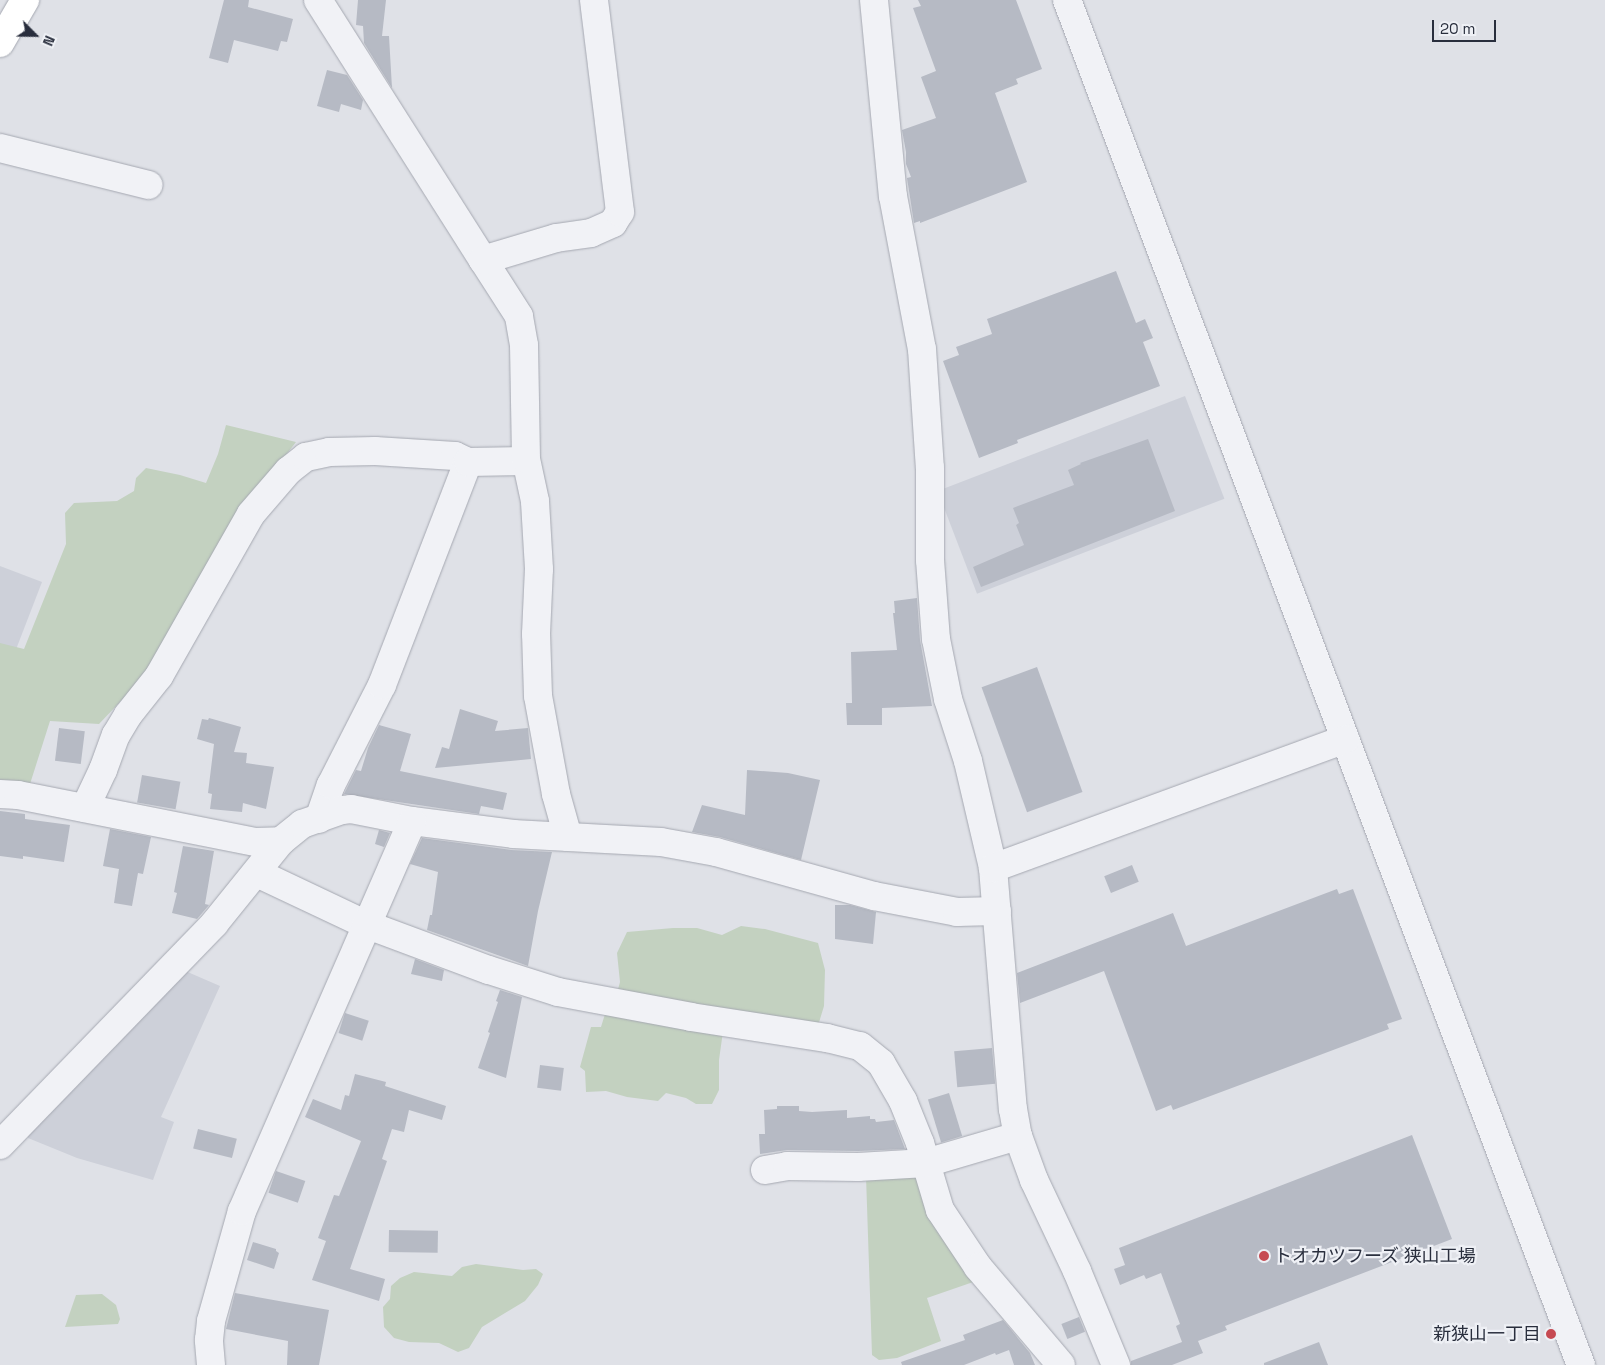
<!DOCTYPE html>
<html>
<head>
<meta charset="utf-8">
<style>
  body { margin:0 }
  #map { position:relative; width:1605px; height:1365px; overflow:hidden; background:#dfe1e7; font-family:"Space Grotesk","Noto Sans JP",sans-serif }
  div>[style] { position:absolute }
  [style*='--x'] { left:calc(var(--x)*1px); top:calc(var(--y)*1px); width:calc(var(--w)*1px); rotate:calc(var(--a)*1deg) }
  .built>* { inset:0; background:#cdd0d9; transform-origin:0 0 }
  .green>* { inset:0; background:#c3d1c0 }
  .building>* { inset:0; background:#b6bac4; transform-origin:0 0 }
  .roads { filter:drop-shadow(0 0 1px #a5a8b1) drop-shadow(0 0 1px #a5a8b1) }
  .minor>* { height:28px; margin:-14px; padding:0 14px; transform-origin:14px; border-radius:14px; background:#f1f2f6 }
  .major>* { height:28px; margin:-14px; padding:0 14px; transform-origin:14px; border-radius:14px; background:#fff }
  .dots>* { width:14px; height:14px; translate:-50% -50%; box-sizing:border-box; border:2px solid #eef0f5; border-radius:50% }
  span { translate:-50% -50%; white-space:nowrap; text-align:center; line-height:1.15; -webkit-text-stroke:4.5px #eef0f5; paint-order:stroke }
  .poi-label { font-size:18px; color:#292e3d }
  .left { translate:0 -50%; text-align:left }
  .right { translate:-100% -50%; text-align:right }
  .north { position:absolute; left:10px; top:10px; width:50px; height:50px; -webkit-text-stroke:4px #eef0f5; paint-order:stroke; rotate:113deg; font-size:14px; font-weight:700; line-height:20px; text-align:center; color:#292e3d }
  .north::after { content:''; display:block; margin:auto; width:18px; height:22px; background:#292e3d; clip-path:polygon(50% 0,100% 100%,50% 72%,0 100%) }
  .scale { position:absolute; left:1432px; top:20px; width:64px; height:22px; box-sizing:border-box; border:2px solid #292e3d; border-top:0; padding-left:6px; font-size:15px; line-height:18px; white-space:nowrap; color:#292e3d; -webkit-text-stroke:4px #eef0f5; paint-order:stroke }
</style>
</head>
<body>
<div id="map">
  <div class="built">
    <i style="left:1185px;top:396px;width:110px;height:265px;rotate:69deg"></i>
    <i style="clip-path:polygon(0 566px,42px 582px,15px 652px,0 645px)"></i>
    <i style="clip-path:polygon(183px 970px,220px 986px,161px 1117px,174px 1122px,153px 1180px,77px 1158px,28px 1138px,27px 1130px)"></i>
  </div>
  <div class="green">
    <i style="clip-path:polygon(226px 425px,296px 442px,243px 510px,159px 661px,99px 724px,50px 721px,30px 784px,0 784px,0 643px,24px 649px,66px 544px,65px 513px,74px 503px,117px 501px,134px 491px,136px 478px,146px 468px,180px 475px,206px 483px,218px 454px)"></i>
    <i style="clip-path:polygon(741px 926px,765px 929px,818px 943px,825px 970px,824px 1006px,817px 1029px,725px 1017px,719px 1060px,719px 1090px,712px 1104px,696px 1104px,686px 1098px,666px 1093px,658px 1101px,627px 1097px,606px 1091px,586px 1092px,585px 1071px,580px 1067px,591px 1027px,601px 1027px,605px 1014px,613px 1008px,620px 982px,617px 953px,627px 932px,673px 928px,697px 928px,722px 935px)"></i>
    <i style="clip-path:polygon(914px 1170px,979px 1280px,927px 1298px,941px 1341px,897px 1358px,879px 1360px,872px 1355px,866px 1176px)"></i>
    <i style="clip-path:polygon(476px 1264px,523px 1270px,536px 1269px,543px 1274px,538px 1285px,525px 1301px,482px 1327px,469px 1348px,458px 1352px,439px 1343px,409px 1342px,394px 1338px,384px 1327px,383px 1307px,390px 1299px,391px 1286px,400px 1278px,414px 1272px,452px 1276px,462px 1267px)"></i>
    <i style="clip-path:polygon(102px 1294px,116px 1305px,120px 1319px,118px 1324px,65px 1327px,76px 1295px)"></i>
  </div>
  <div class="building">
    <i style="clip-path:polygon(224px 0,249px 0,248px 7px,293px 19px,287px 42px,281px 41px,278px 51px,234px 40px,228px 63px,209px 58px)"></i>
    <i style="clip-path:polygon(358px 0,386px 0,382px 36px,389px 36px,392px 88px,364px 43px,363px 26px,356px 25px)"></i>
    <i style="clip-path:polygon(918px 0,1016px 0,1042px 69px,1016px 79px,1018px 84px,995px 93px,1027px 182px,920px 223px,920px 221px,914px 223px,907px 178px,911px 177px,906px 164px,906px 152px,902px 130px,936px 118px,921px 77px,936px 71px,913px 8px,921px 6px)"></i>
    <i style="clip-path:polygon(327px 70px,347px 75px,363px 100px,361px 110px,341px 104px,339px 112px,317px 106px)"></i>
    <i style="clip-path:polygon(1116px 271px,1136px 323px,1145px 319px,1153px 338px,1143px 342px,1160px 386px,1017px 440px,1018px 443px,979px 458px,943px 361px,959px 355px,956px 347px,992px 334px,987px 319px)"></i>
    <i style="clip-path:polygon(1148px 439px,1175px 511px,981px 587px,973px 567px,1024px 545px,1016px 525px,1019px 523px,1013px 508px,1074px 485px,1068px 470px,1081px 464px,1080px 463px)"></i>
    <i style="clip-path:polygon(917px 598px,920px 640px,932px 706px,882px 708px,882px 725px,847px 725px,846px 703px,852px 703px,851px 652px,897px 650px,893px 613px,895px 613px,894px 601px)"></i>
    <i style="left:1037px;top:667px;width:133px;height:59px;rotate:70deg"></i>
    <i style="clip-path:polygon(460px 709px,498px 721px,495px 731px,528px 728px,531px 759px,435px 768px,442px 747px,449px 749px)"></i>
    <i style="clip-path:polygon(209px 718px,241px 727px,234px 752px,247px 753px,246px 763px,274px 767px,266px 809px,243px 803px,242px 812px,210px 809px,212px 794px,208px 793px,214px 744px,197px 739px,202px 719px,208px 720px)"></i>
    <i style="clip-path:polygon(379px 725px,411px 734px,400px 771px,507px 793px,503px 810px,481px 806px,479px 814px,344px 794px,356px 770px,361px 771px,368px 748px)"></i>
    <i style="left:59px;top:728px;width:26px;height:33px;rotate:7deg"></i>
    <i style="clip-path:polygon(747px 770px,788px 773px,820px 780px,801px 860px,720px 837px,692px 832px,702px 805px,745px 815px)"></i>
    <i style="left:142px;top:775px;width:39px;height:28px;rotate:10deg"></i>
    <i style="clip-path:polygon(0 811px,25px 814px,25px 819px,70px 825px,64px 862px,23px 856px,23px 859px,0 856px)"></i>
    <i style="clip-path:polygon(110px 829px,151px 837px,143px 874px,138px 873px,132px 906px,114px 903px,119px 869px,103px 866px)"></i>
    <i style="clip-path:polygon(379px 830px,390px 833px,384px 847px,375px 844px)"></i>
    <i style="clip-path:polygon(422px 838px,511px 850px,552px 852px,538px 911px,528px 966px,427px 930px,430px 915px,432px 915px,438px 872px,410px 864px)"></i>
    <i style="clip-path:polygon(183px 846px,214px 851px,205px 904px,209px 905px,197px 919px,172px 913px,177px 893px,174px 892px)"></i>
    <i style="left:1132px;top:865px;width:18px;height:30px;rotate:68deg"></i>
    <i style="clip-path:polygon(1337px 889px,1339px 894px,1353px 889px,1402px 1019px,1387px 1024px,1389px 1029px,1173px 1110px,1171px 1105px,1156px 1111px,1104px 971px,1020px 1003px,1017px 973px,1173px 913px,1186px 946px)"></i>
    <i style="clip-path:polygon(835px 905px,850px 905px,876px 912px,873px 944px,835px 939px)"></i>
    <i style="clip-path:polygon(415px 959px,444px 970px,442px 981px,411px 974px)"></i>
    <i style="clip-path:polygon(500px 990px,522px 997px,506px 1078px,478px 1068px,490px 1033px,488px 1032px,498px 1002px,496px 1001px)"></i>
    <i style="left:345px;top:1013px;width:25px;height:21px;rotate:18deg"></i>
    <i style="left:992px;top:1048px;width:36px;height:38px;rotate:85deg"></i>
    <i style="left:540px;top:1065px;width:24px;height:23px;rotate:7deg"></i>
    <i style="clip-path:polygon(355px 1074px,386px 1082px,385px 1086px,446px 1106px,442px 1120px,409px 1110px,404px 1132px,392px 1129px,382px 1159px,387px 1161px,350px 1269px,385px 1279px,379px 1301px,312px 1280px,326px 1241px,318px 1238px,334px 1195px,339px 1196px,361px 1141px,305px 1117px,313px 1099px,341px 1110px,345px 1095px,349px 1096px)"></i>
    <i style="left:949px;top:1093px;width:45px;height:22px;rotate:73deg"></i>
    <i style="clip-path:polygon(777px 1106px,799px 1106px,799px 1111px,812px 1112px,847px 1110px,847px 1118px,870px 1116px,870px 1119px,875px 1119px,876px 1122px,894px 1120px,905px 1149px,858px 1151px,787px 1150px,760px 1154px,759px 1134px,765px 1134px,764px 1110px,777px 1109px)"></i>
    <i style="left:198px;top:1129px;width:40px;height:20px;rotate:14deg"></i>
    <i style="clip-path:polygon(1412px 1135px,1452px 1239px,1225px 1326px,1227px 1330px,1198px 1341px,1203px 1353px,1172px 1365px,1131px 1365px,1131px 1361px,1182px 1342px,1176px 1326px,1180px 1324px,1161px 1273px,1146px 1279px,1144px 1275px,1120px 1285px,1114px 1269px,1125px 1265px,1119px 1248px)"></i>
    <i style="left:276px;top:1171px;width:31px;height:23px;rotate:19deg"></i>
    <i style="left:389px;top:1230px;width:49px;height:22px;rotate:1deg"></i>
    <i style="clip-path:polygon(253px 1242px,276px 1249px,276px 1251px,279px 1253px,274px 1269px,247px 1260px)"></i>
    <i style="clip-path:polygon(235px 1293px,329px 1310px,319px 1365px,287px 1365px,288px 1341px,226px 1329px)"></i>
    <i style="left:1079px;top:1317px;width:16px;height:19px;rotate:68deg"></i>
    <i style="clip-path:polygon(1003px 1320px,1030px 1353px,1035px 1365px,1014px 1365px,1009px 1350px,996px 1355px,995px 1353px,964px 1365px,902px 1365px,901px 1362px,965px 1340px,963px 1335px)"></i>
    <i style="clip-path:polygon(1319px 1342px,1328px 1365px,1264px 1365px,1264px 1363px)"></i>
  </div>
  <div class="roads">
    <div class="minor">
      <i style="--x:318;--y:0;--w:308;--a:57.6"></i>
      <i style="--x:874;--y:0;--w:197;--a:84.5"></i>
      <i style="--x:893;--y:196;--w:156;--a:79.3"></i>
      <i style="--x:922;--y:349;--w:119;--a:86.2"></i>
      <i style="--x:930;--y:468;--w:92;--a:90"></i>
      <i style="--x:930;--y:560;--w:79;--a:85.7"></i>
      <i style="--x:936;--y:639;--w:61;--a:78.7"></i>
      <i style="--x:948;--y:699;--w:65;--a:72.1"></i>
      <i style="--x:968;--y:761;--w:110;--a:76.8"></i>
      <i style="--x:993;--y:868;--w:242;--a:85.3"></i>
      <i style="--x:1013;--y:1109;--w:27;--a:80"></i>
      <i style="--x:1018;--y:1136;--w:47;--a:70"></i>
      <i style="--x:1034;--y:1180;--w:101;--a:64.7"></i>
      <i style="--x:1077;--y:1271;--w:102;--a:67.5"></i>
      <i style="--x:1067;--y:0;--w:1459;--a:69.37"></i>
      <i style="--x:0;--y:148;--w:153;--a:14"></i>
      <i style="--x:0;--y:794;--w:18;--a:3"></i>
      <i style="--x:18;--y:795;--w:243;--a:11.2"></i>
      <i style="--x:256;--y:842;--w:25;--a:-2"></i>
      <i style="--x:85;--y:808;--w:42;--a:-64.7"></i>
      <i style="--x:103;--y:770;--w:37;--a:-70"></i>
      <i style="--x:116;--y:735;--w:23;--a:-59"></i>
      <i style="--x:128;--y:715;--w:50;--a:-51.5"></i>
      <i style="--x:159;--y:676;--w:186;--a:-60.4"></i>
      <i style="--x:251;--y:514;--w:57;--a:-49.3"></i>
      <i style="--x:288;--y:471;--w:23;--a:-38"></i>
      <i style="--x:306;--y:457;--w:24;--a:-12"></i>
      <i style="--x:329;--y:452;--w:46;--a:-1.2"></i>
      <i style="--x:375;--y:451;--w:80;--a:3.6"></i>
      <i style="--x:455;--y:456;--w:14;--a:25"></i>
      <i style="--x:319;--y:819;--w:36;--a:-71"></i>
      <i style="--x:331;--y:785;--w:112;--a:-63"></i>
      <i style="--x:382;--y:685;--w:239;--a:-68.9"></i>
      <i style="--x:468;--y:462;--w:58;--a:-1"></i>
      <i style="--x:568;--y:837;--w:45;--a:-105.6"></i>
      <i style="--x:556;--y:794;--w:100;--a:-100.4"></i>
      <i style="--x:538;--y:696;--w:62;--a:-91.8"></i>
      <i style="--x:536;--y:634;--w:65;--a:-87.4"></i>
      <i style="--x:539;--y:569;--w:68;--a:-93.4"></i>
      <i style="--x:535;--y:501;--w:43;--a:-102.1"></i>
      <i style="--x:526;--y:459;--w:114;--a:-91"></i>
      <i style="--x:524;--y:345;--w:29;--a:-100"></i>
      <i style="--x:519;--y:316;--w:67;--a:-122.7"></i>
      <i style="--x:483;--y:260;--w:76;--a:-16.8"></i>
      <i style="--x:556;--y:238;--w:35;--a:-8"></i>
      <i style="--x:591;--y:233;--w:24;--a:-24"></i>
      <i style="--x:613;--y:223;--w:13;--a:-58"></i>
      <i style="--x:620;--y:212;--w:214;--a:-97"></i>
      <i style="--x:993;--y:868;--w:375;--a:-20.1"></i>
      <i style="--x:257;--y:873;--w:119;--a:25.3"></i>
      <i style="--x:365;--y:924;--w:132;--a:20.4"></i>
      <i style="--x:489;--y:970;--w:72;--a:17.7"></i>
      <i style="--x:558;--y:992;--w:135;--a:10.6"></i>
      <i style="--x:691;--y:1017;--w:138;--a:8.8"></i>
      <i style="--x:827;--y:1038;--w:34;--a:14"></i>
      <i style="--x:860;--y:1046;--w:27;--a:39"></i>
      <i style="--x:881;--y:1063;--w:44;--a:59.9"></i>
      <i style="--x:903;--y:1101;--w:45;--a:68"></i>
      <i style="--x:920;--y:1143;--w:70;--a:73.4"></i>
      <i style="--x:940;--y:1210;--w:69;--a:56.3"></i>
      <i style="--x:978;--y:1267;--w:128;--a:49.7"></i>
      <i style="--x:0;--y:1145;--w:308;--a:-45.9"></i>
      <i style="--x:214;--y:924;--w:107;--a:-51.1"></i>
      <i style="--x:281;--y:841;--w:27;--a:-39"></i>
      <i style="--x:302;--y:824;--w:42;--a:-19.3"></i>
      <i style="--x:342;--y:810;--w:9;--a:-6"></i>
      <i style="--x:351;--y:809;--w:62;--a:11.1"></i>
      <i style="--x:412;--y:821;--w:102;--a:7.3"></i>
      <i style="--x:513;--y:834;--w:148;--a:3.1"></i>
      <i style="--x:661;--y:842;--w:56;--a:10.3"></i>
      <i style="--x:716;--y:852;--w:164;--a:15.6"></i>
      <i style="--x:874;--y:896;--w:85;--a:10.9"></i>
      <i style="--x:957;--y:912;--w:40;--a:-1.4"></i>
      <i style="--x:765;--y:1170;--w:22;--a:-10"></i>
      <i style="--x:787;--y:1166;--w:71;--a:0.8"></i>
      <i style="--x:858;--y:1167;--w:68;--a:-3.4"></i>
      <i style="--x:926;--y:1163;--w:96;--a:-16.4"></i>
      <i style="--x:211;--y:1365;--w:25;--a:-95"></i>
      <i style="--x:209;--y:1340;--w:19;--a:-84"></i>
      <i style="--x:211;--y:1321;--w:114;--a:-74.3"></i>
      <i style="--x:242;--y:1211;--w:425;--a:-66.4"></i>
    </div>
    <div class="major">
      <i style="--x:0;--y:43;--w:50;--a:-59.8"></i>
    </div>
  </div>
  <div class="dots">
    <i style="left:1264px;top:1256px;background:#c64a52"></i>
    <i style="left:1551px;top:1334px;background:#c64a52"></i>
  </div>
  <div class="poi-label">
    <span class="left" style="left:1274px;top:1256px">トオカツフーズ 狭山工場</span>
    <span class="right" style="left:1541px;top:1334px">新狭山一丁目</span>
  </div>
  <div class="north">N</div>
  <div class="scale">20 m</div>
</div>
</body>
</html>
